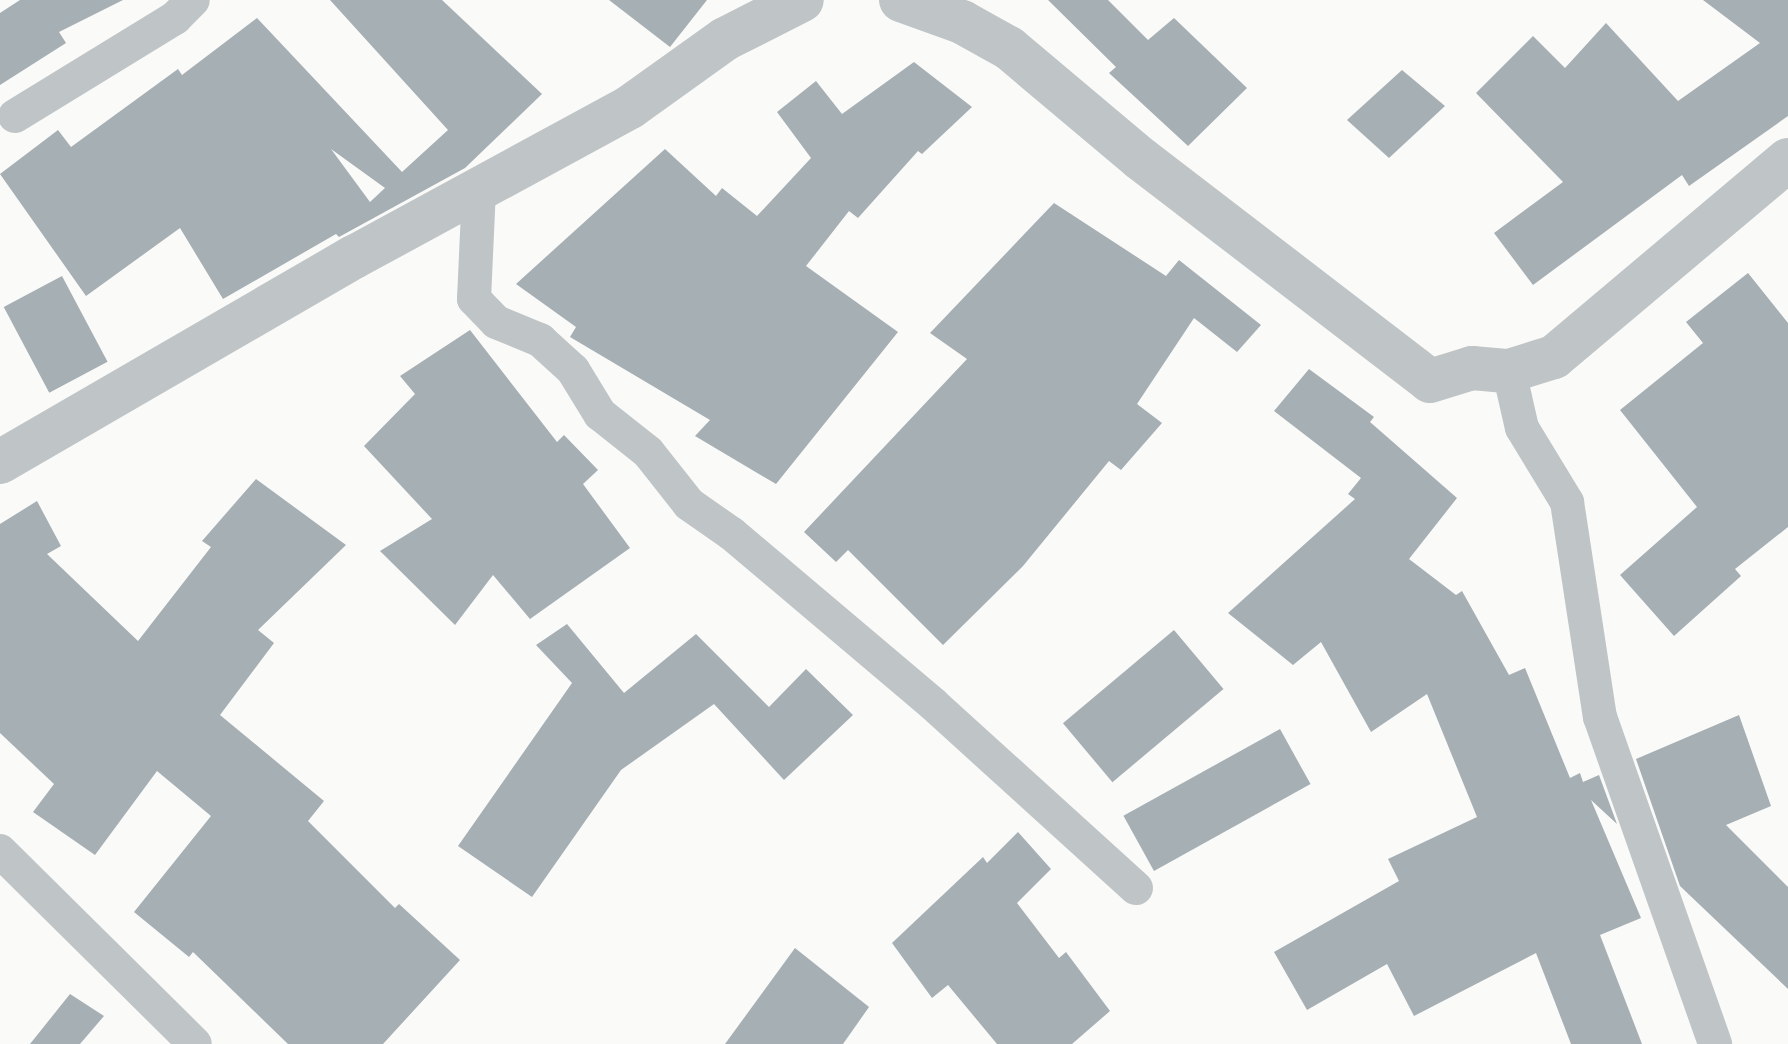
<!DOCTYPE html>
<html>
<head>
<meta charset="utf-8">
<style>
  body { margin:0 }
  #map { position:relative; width:1788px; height:1044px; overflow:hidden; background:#fafaf8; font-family:Raleway,sans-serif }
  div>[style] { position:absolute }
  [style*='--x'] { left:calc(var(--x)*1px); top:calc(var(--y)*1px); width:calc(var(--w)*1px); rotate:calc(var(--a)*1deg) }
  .building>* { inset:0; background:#a6afb4; transform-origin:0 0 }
  .minor>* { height:34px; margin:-17px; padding:0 17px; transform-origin:17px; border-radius:17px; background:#bfc4c7 }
  .tertiary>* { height:44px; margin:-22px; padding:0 22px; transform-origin:22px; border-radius:22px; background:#bfc4c7 }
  span { translate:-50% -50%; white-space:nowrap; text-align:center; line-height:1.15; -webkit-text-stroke:8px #fff; paint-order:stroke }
</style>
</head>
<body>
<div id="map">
  <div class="building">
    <i style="clip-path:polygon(20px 0,123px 0,59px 32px,66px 43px,0 85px,0 13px)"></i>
    <i style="clip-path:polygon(evenodd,330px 0,442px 0,542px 94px,465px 168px,339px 237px,336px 234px,223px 299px,180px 228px,86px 296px,0 174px,58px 130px,71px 147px,178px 69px,182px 75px,257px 18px,402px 172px,448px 130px,330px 0,331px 149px,385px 188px,370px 202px,331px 149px)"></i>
    <i style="clip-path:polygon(609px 0,707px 0,670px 47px)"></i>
    <i style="clip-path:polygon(1048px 0,1108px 0,1148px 40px,1174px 18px,1247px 88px,1188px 146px,1109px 73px,1116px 67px)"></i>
    <i style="clip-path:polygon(1703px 0,1788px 0,1788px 116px,1689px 186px,1682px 175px,1533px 285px,1494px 233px,1563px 182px,1476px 93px,1533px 36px,1565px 68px,1606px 23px,1678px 101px,1760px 43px)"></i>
    <i style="clip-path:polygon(914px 62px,972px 107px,922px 154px,918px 151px,858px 218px,849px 211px,806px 266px,898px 332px,776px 484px,695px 436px,710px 420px,570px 337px,576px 327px,516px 284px,665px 149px,716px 196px,722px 188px,757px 216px,811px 158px,777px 112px,816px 81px,842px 114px)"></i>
    <i style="clip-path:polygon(1402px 70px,1445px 106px,1389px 158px,1347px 120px)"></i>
    <i style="clip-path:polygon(1054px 203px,1166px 276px,1179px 260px,1261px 325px,1237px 352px,1194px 318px,1137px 404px,1162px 423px,1121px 470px,1109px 461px,1023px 566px,943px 645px,848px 550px,836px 562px,804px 532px,967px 359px,930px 333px)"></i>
    <i style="clip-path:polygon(1748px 273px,1788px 323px,1788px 527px,1735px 569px,1741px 576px,1674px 636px,1620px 575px,1697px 507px,1620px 410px,1703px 343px,1686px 322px)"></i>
    <i style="left:62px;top:276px;width:97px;height:66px;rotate:62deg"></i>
    <i style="clip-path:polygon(470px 330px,557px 442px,564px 435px,598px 470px,583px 484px,630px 548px,530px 619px,493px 575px,455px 625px,380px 551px,432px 519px,364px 446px,415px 394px,400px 376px)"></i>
    <i style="clip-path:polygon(1309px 369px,1374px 417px,1370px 422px,1457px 498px,1409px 559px,1456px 595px,1462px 591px,1509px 675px,1525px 668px,1570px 778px,1580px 773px,1583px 782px,1599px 775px,1617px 824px,1591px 800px,1641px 918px,1600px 935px,1642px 1044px,1571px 1044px,1536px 953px,1414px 1016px,1387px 964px,1307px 1010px,1274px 952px,1399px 881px,1388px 859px,1477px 817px,1427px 694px,1371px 732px,1321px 642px,1293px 665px,1228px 613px,1355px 499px,1348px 494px,1361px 478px,1274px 411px)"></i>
    <i style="clip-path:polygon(256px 479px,346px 545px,258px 630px,274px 643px,220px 715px,324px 801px,308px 821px,395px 908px,399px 904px,460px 960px,383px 1044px,288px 1044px,193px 952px,189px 957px,134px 912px,211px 816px,157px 771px,95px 855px,33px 812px,54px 784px,0 733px,0 524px,37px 501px,61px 546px,47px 554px,138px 641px,211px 547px,202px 541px)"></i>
    <i style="clip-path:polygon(567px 624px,624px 693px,696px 634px,769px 707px,806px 669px,853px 715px,784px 780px,714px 704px,621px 770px,532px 897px,458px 846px,572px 683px,536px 645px)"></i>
    <i style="left:1174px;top:630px;width:77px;height:145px;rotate:50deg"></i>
    <i style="clip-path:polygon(1739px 715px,1771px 806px,1726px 825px,1788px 887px,1788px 989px,1680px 886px,1636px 759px)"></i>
    <i style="left:1280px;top:729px;width:63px;height:179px;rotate:61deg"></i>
    <i style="clip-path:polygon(1018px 832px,1051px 869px,1017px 903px,1059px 958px,1066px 952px,1110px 1011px,1072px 1044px,997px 1044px,948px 985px,932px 998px,892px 943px,983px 857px,987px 863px)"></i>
    <i style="clip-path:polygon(795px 948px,869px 1007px,843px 1044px,725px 1044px)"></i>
    <i style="clip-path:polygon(70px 994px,104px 1016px,80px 1044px,30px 1044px)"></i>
  </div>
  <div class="minor">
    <i style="--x:15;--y:116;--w:188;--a:-31.5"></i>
    <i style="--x:175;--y:18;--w:25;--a:-45"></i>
    <i style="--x:479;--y:189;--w:110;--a:92.6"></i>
    <i style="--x:474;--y:299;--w:32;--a:46"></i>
    <i style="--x:496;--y:322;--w:48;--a:22.2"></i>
    <i style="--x:540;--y:340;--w:45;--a:42.3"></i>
    <i style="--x:573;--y:370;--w:52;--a:58.5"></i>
    <i style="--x:600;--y:414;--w:61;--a:38.4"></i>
    <i style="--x:648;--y:452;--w:66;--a:51.7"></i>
    <i style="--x:689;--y:504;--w:52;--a:34.9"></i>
    <i style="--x:732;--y:534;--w:263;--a:40.2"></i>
    <i style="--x:933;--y:704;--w:274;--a:42.2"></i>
    <i style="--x:1509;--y:371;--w:58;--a:77.2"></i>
    <i style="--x:1522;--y:428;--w:87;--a:58.7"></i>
    <i style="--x:1567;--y:502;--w:218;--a:81.3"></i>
    <i style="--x:1600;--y:717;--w:347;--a:70.6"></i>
    <i style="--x:0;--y:851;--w:274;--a:44.7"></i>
  </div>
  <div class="tertiary">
    <i style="--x:901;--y:0;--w:65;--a:19.8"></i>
    <i style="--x:962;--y:22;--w:54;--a:29"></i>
    <i style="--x:1009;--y:48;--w:172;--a:40.1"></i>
    <i style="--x:1141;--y:159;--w:364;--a:37.5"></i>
    <i style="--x:1430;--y:381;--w:44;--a:-17.2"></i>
    <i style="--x:1472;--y:368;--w:37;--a:5"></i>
    <i style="--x:1509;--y:371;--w:47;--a:-17.3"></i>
    <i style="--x:1554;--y:357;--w:306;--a:-40.1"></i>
    <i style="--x:0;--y:462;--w:409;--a:-30.1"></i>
    <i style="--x:354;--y:257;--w:314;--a:-28.5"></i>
    <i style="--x:630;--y:107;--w:117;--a:-35.6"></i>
    <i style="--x:725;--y:39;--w:86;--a:-26.9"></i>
  </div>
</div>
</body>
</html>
